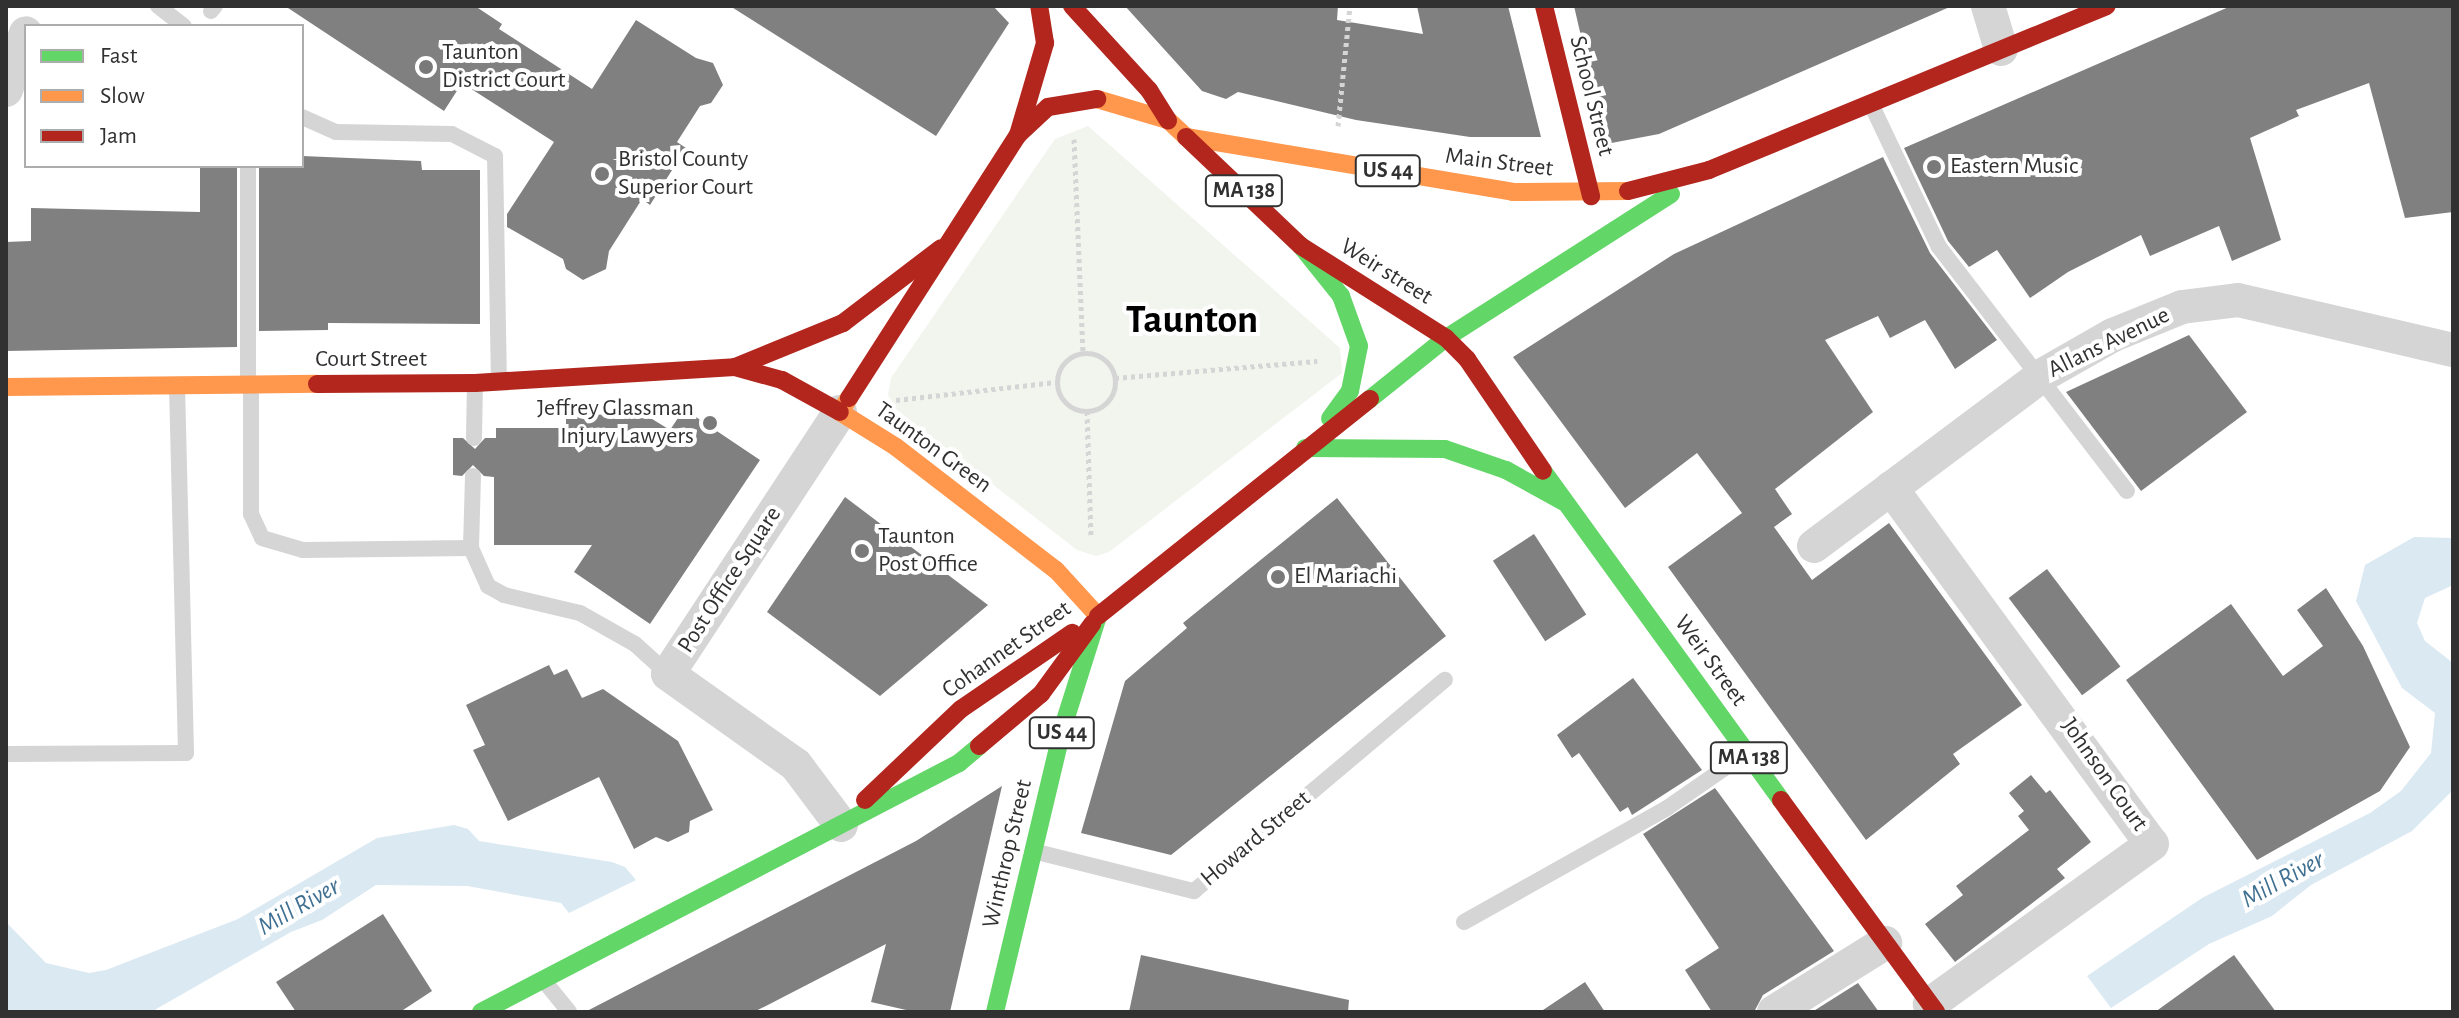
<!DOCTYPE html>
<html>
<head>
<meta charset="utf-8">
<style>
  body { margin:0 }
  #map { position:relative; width:2459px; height:1018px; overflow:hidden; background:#fff; font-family:"Alegreya Sans",sans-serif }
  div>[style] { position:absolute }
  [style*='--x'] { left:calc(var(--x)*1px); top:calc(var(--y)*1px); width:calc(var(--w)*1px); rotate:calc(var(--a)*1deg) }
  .green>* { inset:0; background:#f1f5ed }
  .water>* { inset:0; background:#dbe9f2 }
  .building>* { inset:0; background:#808080; transform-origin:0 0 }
  .path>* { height:5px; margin-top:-2.5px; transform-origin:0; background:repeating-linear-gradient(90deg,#d5d5d5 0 4px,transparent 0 8px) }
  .path>.ring { margin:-2.5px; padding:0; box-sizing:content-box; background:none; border:5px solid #d5d5d5; border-radius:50% }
  .lane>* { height:16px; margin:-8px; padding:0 8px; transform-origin:8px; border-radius:8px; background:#d5d5d5 }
  .street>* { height:34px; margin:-17px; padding:0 17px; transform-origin:17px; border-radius:17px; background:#d5d5d5 }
  .fast>* { height:18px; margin:-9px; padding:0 9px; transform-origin:9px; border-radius:9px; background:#63d668 }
  .slow>* { height:18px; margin:-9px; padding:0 9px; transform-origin:9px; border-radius:9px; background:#ff974d }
  .jam>* { height:18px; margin:-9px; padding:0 9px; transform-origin:9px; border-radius:9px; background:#b3261e }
  .dots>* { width:22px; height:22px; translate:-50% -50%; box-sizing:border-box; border:4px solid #fff; border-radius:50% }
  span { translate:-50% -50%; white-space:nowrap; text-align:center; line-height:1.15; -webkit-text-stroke:8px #fff; paint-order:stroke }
  .shield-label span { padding:2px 6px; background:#fff; border:2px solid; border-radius:6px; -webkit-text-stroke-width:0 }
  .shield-label { font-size:22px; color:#313131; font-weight:700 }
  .poi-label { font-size:24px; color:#313131 }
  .left { translate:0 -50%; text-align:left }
  .right { translate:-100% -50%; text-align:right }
  .street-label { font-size:24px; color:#313131 }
  .water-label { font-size:26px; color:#3f7092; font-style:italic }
  .town-label { font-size:40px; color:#000; font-weight:700 }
  .frame { position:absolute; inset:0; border:8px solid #313131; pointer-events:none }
  .legend { position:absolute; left:24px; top:24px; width:280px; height:144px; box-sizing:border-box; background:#fff; border:2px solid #adadad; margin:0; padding:10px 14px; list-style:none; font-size:24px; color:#313131 }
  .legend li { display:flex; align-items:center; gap:16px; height:40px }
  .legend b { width:40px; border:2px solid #adadad }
</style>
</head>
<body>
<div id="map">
  <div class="green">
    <i style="clip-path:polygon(1088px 126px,1340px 348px,1342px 373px,1109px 552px,1096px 556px,1077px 550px,897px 410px,888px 395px,891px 378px,1055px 139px)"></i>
  </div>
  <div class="water">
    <i style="clip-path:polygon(2414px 537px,2453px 538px,2453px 585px,2425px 598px,2417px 623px,2425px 641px,2453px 663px,2453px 790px,2412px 831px,2311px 885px,2272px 916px,2209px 944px,2111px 1008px,2087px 976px,2202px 898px,2370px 813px,2401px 791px,2431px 753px,2435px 713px,2402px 688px,2356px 601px,2365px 565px)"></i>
    <i style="clip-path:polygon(454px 825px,468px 829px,479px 841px,612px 862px,625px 867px,636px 880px,569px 913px,561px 903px,467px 886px,376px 885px,322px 920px,291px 932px,151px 1012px,6px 1012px,6px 922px,46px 963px,89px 973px,106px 970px,238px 919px,377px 838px)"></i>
  </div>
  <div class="building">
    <i style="clip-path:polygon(285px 6px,475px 6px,502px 24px,499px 29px,592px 89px,636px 20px,696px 58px,713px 63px,723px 85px,711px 103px,700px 106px,677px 142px,686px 148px,650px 205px,642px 199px,609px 251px,606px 269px,583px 280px,566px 269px,563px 259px,507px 227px,507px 214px,554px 142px,462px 83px,444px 111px)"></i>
    <i style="clip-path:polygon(730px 6px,993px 6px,1009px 23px,936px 136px)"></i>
    <i style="clip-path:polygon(1125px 6px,1338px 6px,1337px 20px,1423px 34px,1417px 6px,1508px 6px,1541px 137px,1470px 137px,1356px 120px,1238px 92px,1226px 99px,1202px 91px)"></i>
    <i style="clip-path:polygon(1574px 6px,1952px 6px,1659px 134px,1606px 144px)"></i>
    <i style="clip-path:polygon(2231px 6px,2453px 6px,2453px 212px,2405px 218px,2369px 83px,2296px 110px,2299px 116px,2250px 138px,2281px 240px,2232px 261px,2219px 226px,2150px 256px,2141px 235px,2068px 272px,2030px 298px,1997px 250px,1969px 267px,1948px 241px,1904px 148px)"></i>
    <i style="clip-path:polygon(302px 156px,421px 161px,422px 170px,480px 170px,480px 324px,328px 323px,328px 330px,259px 331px,259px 166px,302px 166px)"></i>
    <i style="clip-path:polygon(1883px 157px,1930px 253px,1997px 340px,1955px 369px,1925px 320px,1890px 338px,1878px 316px,1825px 340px,1873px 412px,1775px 489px,1792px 514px,1774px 527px,1812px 580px,1889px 523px,2022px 705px,1953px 754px,1960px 764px,1866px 840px,1668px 567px,1742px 513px,1697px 453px,1625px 508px,1513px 357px,1674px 254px)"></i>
    <i style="clip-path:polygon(200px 166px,237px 166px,237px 347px,6px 351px,6px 242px,31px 241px,31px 208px,200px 212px)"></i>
    <i style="clip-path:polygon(2189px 335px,2247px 412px,2141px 491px,2066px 392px)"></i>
    <i style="clip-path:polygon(684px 409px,760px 460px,650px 624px,574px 572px,592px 545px,494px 545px,494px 477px,484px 476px,473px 465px,462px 476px,453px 475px,453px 438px,463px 438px,475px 449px,485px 438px,496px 438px,496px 428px,566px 428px,566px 415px,644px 414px,670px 430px)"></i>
    <i style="clip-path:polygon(845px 497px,988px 605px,880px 696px,767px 612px)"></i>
    <i style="clip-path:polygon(1337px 498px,1446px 636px,1171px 855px,1081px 833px,1125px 681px,1187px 628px,1183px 623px)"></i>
    <i style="left:1534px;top:534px;width:96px;height:49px;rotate:57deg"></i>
    <i style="left:2047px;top:569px;width:122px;height:48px;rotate:53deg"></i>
    <i style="clip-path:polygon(2326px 588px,2363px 646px,2410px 747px,2380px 791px,2257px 860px,2126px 680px,2231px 604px,2283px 676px,2323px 646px,2297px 610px)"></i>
    <i style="clip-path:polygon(549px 665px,554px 675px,567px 669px,582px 698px,603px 689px,678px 741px,713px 810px,690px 821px,689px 832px,668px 842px,656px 837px,634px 849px,599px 777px,508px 821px,473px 750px,485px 745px,466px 705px)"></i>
    <i style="clip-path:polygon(1633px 678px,1702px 770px,1632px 815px,1628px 807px,1620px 812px,1579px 753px,1572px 758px,1557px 735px)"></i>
    <i style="clip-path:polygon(2031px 775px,2046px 793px,2050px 790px,2091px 842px,2057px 869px,2065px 878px,1955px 962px,1925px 924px,1963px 895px,1956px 886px,2029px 830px,2018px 816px,2024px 811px,2009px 793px)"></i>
    <i style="clip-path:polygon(1002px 786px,950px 1012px,915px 1012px,871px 1002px,886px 944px,754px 1012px,585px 1012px,916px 841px)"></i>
    <i style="clip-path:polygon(1715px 788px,1834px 951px,1763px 995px,1754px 1012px,1712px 1012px,1685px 970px,1719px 948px,1643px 834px)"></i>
    <i style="clip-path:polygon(383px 914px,432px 991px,400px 1012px,296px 1012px,276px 982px)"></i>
    <i style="clip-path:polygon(1141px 955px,1349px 1000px,1348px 1012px,1129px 1012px)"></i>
    <i style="clip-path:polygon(2234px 955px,2276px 1012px,2155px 1012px)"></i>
    <i style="clip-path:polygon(1585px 982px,1605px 1012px,1540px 1012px)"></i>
    <i style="clip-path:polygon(1858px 983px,1879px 1012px,1812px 1012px)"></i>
  </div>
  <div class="path">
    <i style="--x:1338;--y:126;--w:121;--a:-84.3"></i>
    <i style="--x:1074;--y:139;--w:213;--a:87.6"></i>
    <i class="ring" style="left:1057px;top:353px;width:53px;height:53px"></i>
    <i style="--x:1115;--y:378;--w:203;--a:-4.8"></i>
    <i style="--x:896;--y:400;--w:161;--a:-6.4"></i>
    <i style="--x:1087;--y:411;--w:124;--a:88.2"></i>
  </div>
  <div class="lane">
    <i style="--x:158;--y:6;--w:33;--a:38"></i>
    <i style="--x:211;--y:11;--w:6;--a:-51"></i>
    <i style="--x:1871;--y:104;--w:158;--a:64.6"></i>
    <i style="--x:1939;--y:247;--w:308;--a:52.4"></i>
    <i style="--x:302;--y:117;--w:37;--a:24"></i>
    <i style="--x:336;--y:132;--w:116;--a:1"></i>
    <i style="--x:452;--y:134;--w:48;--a:27.1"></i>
    <i style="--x:495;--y:156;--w:224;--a:89"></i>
    <i style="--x:248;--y:166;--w:218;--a:90"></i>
    <i style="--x:251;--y:386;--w:128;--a:90"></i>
    <i style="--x:251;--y:514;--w:26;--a:65"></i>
    <i style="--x:262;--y:538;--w:43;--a:16.3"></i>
    <i style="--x:303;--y:550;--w:168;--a:-0.7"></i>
    <i style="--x:474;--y:438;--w:55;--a:-89"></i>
    <i style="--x:473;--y:476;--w:72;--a:91.6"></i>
    <i style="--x:471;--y:548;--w:42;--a:65.9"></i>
    <i style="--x:488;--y:586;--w:18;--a:29"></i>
    <i style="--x:504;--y:595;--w:78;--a:13.3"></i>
    <i style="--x:580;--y:613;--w:63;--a:29.4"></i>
    <i style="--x:635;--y:644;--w:45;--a:42.3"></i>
    <i style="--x:6;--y:754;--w:180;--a:-0.3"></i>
    <i style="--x:186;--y:753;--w:366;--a:-91.4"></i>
    <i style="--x:1037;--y:852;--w:162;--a:14"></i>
    <i style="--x:1194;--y:891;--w:328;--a:-40.1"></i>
    <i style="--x:1464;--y:922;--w:233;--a:-29.3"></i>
    <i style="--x:1667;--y:808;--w:95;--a:-34.7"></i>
    <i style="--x:545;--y:982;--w:38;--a:51"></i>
  </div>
  <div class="street">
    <i style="--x:1988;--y:6;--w:45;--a:73.2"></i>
    <i style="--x:6;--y:90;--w:60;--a:-70.7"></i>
    <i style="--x:840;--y:412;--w:313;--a:123.3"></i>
    <i style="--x:668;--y:674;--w:157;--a:35.4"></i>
    <i style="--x:796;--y:765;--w:75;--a:53.1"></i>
    <i style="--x:1891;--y:488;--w:441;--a:53.8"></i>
    <i style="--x:2152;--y:844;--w:274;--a:144.2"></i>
    <i style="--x:1814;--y:546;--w:284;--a:-36.8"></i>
    <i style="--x:2041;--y:376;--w:83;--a:-29.7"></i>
    <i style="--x:2113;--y:335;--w:74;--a:-22.1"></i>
    <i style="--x:2182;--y:307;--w:56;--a:-7.1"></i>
    <i style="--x:2238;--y:300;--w:221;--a:13.1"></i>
    <i style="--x:1774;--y:1012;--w:131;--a:-31.9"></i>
  </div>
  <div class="fast">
    <i style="--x:1301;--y:246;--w:64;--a:51.3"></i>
    <i style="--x:1341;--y:296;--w:53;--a:70.2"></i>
    <i style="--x:1359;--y:346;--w:46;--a:101.3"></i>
    <i style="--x:1350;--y:391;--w:34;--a:126"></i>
    <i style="--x:1370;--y:399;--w:97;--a:-38.8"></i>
    <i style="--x:1446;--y:338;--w:267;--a:-32.6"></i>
    <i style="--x:1305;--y:448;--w:140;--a:0.4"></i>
    <i style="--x:1445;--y:449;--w:65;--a:19"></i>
    <i style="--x:1506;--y:470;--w:66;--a:28.9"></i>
    <i style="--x:1543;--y:471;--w:406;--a:54.1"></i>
    <i style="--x:481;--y:1012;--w:539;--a:-27.52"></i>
    <i style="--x:959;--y:763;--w:26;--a:-40"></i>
    <i style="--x:995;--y:1012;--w:293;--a:-76.6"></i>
    <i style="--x:1063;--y:727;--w:116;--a:-72.5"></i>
  </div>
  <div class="slow">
    <i style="--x:1097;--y:99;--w:74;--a:16.5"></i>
    <i style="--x:1168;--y:120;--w:25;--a:43"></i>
    <i style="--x:1186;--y:137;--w:332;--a:9.5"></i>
    <i style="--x:1513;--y:192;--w:115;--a:-0.5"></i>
    <i style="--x:6;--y:387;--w:311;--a:-0.6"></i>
    <i style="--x:849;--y:398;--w:17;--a:123"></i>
    <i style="--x:840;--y:412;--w:66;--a:32"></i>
    <i style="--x:896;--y:447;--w:202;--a:37.6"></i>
    <i style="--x:1056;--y:570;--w:62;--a:47.6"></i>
  </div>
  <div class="jam">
    <i style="--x:1072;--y:6;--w:114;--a:47.5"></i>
    <i style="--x:1149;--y:90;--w:36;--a:58"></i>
    <i style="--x:1544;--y:6;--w:196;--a:76.1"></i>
    <i style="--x:1018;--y:135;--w:96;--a:-73.6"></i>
    <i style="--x:1045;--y:43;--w:37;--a:-99"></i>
    <i style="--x:1186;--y:137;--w:158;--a:43.5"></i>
    <i style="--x:1301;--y:246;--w:172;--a:32.4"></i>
    <i style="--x:1446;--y:338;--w:30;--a:45"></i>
    <i style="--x:1467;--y:359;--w:135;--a:55.8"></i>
    <i style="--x:1628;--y:191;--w:84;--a:-14.5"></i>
    <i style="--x:1709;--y:170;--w:430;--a:-22.4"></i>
    <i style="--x:735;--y:367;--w:49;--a:15.5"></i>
    <i style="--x:782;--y:380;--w:66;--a:28.9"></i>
    <i style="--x:317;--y:384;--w:158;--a:-0.4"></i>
    <i style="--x:475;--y:383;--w:260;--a:-3.5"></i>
    <i style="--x:735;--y:367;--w:117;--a:-22.2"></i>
    <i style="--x:843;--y:323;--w:123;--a:-37.4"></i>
    <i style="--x:849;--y:398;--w:313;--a:-57.3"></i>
    <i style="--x:1018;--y:135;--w:41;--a:-43"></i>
    <i style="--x:1048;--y:107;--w:50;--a:-9.3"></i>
    <i style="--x:1098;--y:616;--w:348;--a:-38.6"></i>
    <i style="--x:979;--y:746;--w:81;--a:-40"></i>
    <i style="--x:1041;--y:694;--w:87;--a:-53.9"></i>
    <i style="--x:865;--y:800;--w:132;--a:-43.5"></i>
    <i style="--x:961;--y:709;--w:135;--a:-34.4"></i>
    <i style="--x:1781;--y:800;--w:263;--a:53.8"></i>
  </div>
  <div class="dots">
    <i style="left:426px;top:67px;background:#797979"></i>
    <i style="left:1934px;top:167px;background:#797979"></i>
    <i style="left:602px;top:174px;background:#797979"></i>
    <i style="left:710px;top:423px;background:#797979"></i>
    <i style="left:862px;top:551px;background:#797979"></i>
    <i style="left:1278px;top:577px;background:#797979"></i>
  </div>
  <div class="shield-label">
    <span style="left:1388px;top:171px">US 44</span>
    <span style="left:1244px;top:191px">MA 138</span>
    <span style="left:1062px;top:733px">US 44</span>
    <span style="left:1749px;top:758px">MA 138</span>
  </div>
  <div class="poi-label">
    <span class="left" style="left:442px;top:67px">Taunton<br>District Court</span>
    <span class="left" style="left:618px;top:174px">Bristol County<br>Superior Court</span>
    <span class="left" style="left:1950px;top:167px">Eastern Music</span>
    <span class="right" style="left:694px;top:423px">Jeffrey Glassman<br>Injury Lawyers</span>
    <span class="left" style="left:878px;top:551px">Taunton<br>Post Office</span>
    <span class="left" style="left:1294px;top:577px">El Mariachi</span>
  </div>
  <div class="street-label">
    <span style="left:1591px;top:96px;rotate:76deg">School Street</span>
    <span style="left:1499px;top:163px;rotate:7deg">Main Street</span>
    <span style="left:1386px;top:272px;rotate:32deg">Weir street</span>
    <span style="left:2109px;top:343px;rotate:-26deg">Allans Avenue</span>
    <span style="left:371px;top:360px">Court Street</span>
    <span style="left:933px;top:448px;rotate:36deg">Taunton Green</span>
    <span style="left:730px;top:580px;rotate:-57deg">Post Office Square</span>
    <span style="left:1007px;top:650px;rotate:-35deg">Cohannet Street</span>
    <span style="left:1710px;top:661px;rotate:54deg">Weir Street</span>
    <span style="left:2104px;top:775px;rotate:55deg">Johnson Court</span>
    <span style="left:1256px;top:839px;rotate:-40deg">Howard Street</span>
    <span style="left:1008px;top:854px;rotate:-77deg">Winthrop Street</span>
  </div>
  <div class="water-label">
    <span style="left:2283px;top:880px;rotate:-29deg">Mill River</span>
    <span style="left:299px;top:907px;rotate:-30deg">Mill River</span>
  </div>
  <div class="town-label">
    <span style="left:1192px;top:320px">Taunton</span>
  </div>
  <div class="frame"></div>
  <ul class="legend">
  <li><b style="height:10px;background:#63d668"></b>Fast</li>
  <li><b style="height:10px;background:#ff974d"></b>Slow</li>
  <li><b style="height:10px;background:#b3261e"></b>Jam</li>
  </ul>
</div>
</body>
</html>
